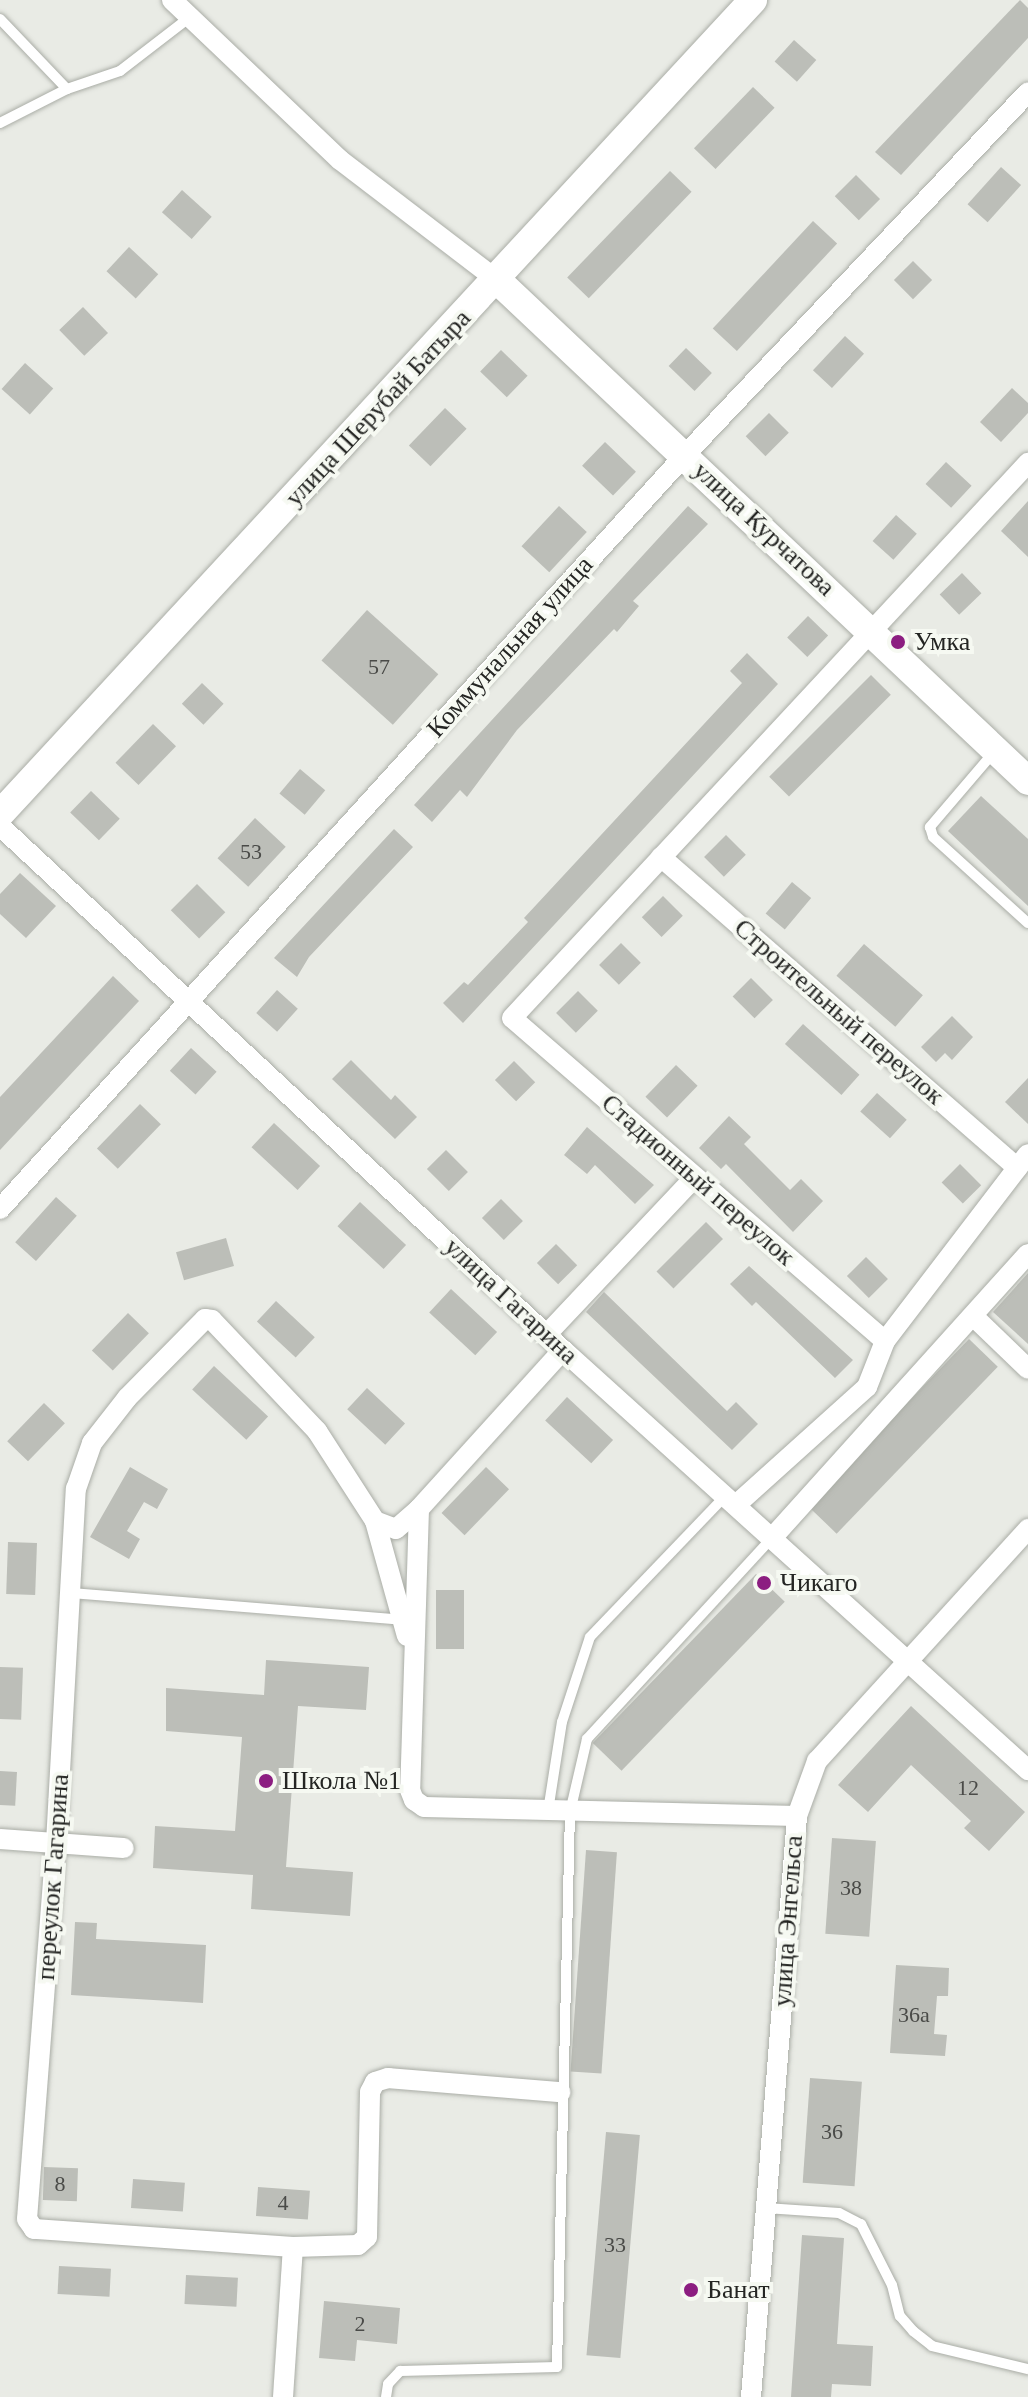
<!DOCTYPE html>
<html>
<head>
<meta charset="utf-8">
<style>
  body { margin:0 }
  #map { position:relative; width:1028px; height:2397px; overflow:hidden; background:#e9ebe5; font-family:"Times New Roman",serif }
  div>[style] { position:absolute }
  [style*='--x'] { left:calc(var(--x)*1px); top:calc(var(--y)*1px); width:calc(var(--w)*1px); rotate:calc(var(--a)*1deg) }
  .building>* { inset:0; background:#bcbeb8; transform-origin:0 0 }
  .roads { filter:drop-shadow(0 0 2px #aaada6) drop-shadow(0 0 2px #aaada6) }
  .lane>* { height:10px; margin:-5px; padding:0 5px; transform-origin:5px; border-radius:5px; background:#fff }
  .street>* { height:20px; margin:-10px; padding:0 10px; transform-origin:10px; border-radius:10px; background:#fff }
  .secondary>* { height:28px; margin:-14px; padding:0 14px; transform-origin:14px; border-radius:14px; background:#fff }
  .dots>* { width:22px; height:22px; translate:-50% -50%; box-sizing:border-box; border:4px solid #f6f9f2; border-radius:50% }
  span { translate:-50% -50%; white-space:nowrap; text-align:center; line-height:1.15; -webkit-text-stroke:8px #f6f9f2; paint-order:stroke }
  .number-label { font-size:22px; color:#4a4b48 }
  .number-label span { -webkit-text-stroke-width:0 }
  .street-label { font-size:26px; color:#242523 }
  .poi-label { font-size:26px; color:#242523 }
  .left { translate:0 -50%; text-align:left }
</style>
</head>
<body>
<div id="map">
  <div class="building">
    <i style="clip-path:polygon(1020px 0,1028px 8px,1028px 38px,901px 175px,875px 152px)"></i>
    <i style="left:794px;top:40px;width:30px;height:29px;rotate:42deg"></i>
    <i style="left:753px;top:87px;width:30px;height:85px;rotate:44deg"></i>
    <i style="left:1001px;top:167px;width:27px;height:50px;rotate:42deg"></i>
    <i style="left:670px;top:171px;width:30px;height:148px;rotate:44deg"></i>
    <i style="left:856px;top:175px;width:34px;height:30px;rotate:45deg"></i>
    <i style="left:182px;top:190px;width:40px;height:30px;rotate:42deg"></i>
    <i style="left:813px;top:221px;width:33px;height:147px;rotate:43deg"></i>
    <i style="left:129px;top:247px;width:40px;height:33px;rotate:43deg"></i>
    <i style="left:913px;top:261px;width:27px;height:27px;rotate:45deg"></i>
    <i style="left:83px;top:307px;width:36px;height:33px;rotate:46deg"></i>
    <i style="left:845px;top:336px;width:26px;height:47px;rotate:43deg"></i>
    <i style="left:686px;top:348px;width:36px;height:25px;rotate:44deg"></i>
    <i style="left:501px;top:350px;width:37px;height:30px;rotate:44deg"></i>
    <i style="left:25px;top:363px;width:38px;height:35px;rotate:42deg"></i>
    <i style="clip-path:polygon(1012px 388px,1028px 403px,1028px 413px,1001px 442px,980px 422px)"></i>
    <i style="left:445px;top:408px;width:30px;height:52px;rotate:44deg"></i>
    <i style="left:769px;top:413px;width:28px;height:33px;rotate:45deg"></i>
    <i style="left:605px;top:442px;width:43px;height:33px;rotate:44deg"></i>
    <i style="left:946px;top:462px;width:35px;height:30px;rotate:43deg"></i>
    <i style="clip-path:polygon(1028px 501px,1028px 557px,1001px 531px)"></i>
    <i style="left:559px;top:506px;width:38px;height:55px;rotate:43deg"></i>
    <i style="clip-path:polygon(688px 506px,708px 524px,633px 601px,639px 606px,617px 632px,614px 629px,517px 730px,467px 797px,460px 790px,432px 822px,414px 805px)"></i>
    <i style="left:896px;top:515px;width:28px;height:35px;rotate:42deg"></i>
    <i style="left:962px;top:573px;width:28px;height:31px;rotate:46deg"></i>
    <i style="left:367px;top:610px;width:96px;height:68px;rotate:42deg"></i>
    <i style="left:808px;top:616px;width:28px;height:30px;rotate:44deg"></i>
    <i style="clip-path:polygon(747px 653px,778px 684px,463px 1023px,443px 1003px,464px 982px,468px 985px,528px 922px,524px 918px,742px 683px,730px 671px)"></i>
    <i style="left:871px;top:675px;width:28px;height:144px;rotate:45deg"></i>
    <i style="left:202px;top:683px;width:30px;height:29px;rotate:44deg"></i>
    <i style="left:153px;top:724px;width:32px;height:54px;rotate:44deg"></i>
    <i style="left:300px;top:769px;width:33px;height:32px;rotate:40deg"></i>
    <i style="left:91px;top:791px;width:40px;height:30px;rotate:44deg"></i>
    <i style="clip-path:polygon(981px 796px,1028px 839px,1028px 906px,948px 831px)"></i>
    <i style="left:255px;top:818px;width:42px;height:55px;rotate:43deg"></i>
    <i style="clip-path:polygon(394px 829px,413px 847px,309px 957px,297px 977px,274px 958px)"></i>
    <i style="left:726px;top:835px;width:28px;height:31px;rotate:45deg"></i>
    <i style="clip-path:polygon(20px 873px,56px 906px,26px 938px,0 914px,0 894px)"></i>
    <i style="left:792px;top:882px;width:25px;height:41px;rotate:40deg"></i>
    <i style="left:197px;top:884px;width:40px;height:37px;rotate:45deg"></i>
    <i style="left:663px;top:896px;width:28px;height:30px;rotate:45deg"></i>
    <i style="left:621px;top:943px;width:28px;height:31px;rotate:45deg"></i>
    <i style="left:864px;top:944px;width:78px;height:42px;rotate:41deg"></i>
    <i style="clip-path:polygon(113px 976px,139px 1001px,0 1150px,0 1097px)"></i>
    <i style="left:751px;top:978px;width:31px;height:26px;rotate:45deg"></i>
    <i style="left:277px;top:990px;width:28px;height:31px;rotate:42deg"></i>
    <i style="left:578px;top:991px;width:28px;height:31px;rotate:45deg"></i>
    <i style="clip-path:polygon(952px 1016px,973px 1037px,952px 1060px,945px 1053px,936px 1062px,921px 1047px)"></i>
    <i style="left:803px;top:1024px;width:76px;height:27px;rotate:42deg"></i>
    <i style="left:191px;top:1048px;width:35px;height:31px;rotate:43deg"></i>
    <i style="clip-path:polygon(351px 1060px,391px 1100px,395px 1095px,417px 1117px,395px 1139px,332px 1079px)"></i>
    <i style="left:514px;top:1061px;width:30px;height:27px;rotate:45deg"></i>
    <i style="left:676px;top:1065px;width:30px;height:44px;rotate:44deg"></i>
    <i style="clip-path:polygon(1028px 1078px,1028px 1124px,1005px 1102px)"></i>
    <i style="left:877px;top:1093px;width:40px;height:25px;rotate:42deg"></i>
    <i style="left:140px;top:1104px;width:29px;height:62px;rotate:44deg"></i>
    <i style="clip-path:polygon(729px 1116px,751px 1137px,744px 1144px,790px 1190px,801px 1179px,823px 1201px,793px 1232px,726px 1164px,721px 1169px,699px 1148px)"></i>
    <i style="left:274px;top:1123px;width:63px;height:33px;rotate:43deg"></i>
    <i style="clip-path:polygon(587px 1127px,654px 1185px,635px 1204px,595px 1165px,587px 1174px,564px 1155px)"></i>
    <i style="left:446px;top:1150px;width:31px;height:27px;rotate:45deg"></i>
    <i style="left:960px;top:1164px;width:30px;height:26px;rotate:45deg"></i>
    <i style="left:56px;top:1197px;width:28px;height:61px;rotate:42deg"></i>
    <i style="left:501px;top:1199px;width:31px;height:27px;rotate:45deg"></i>
    <i style="left:360px;top:1202px;width:63px;height:33px;rotate:43deg"></i>
    <i style="left:706px;top:1222px;width:24px;height:70px;rotate:45deg"></i>
    <i style="left:226px;top:1238px;width:29px;height:52px;rotate:74deg"></i>
    <i style="left:556px;top:1244px;width:30px;height:27px;rotate:45deg"></i>
    <i style="left:866px;top:1257px;width:31px;height:27px;rotate:45deg"></i>
    <i style="clip-path:polygon(749px 1266px,853px 1360px,835px 1378px,756px 1302px,752px 1306px,730px 1284px)"></i>
    <i style="clip-path:polygon(1028px 1273px,1028px 1344px,993px 1312px)"></i>
    <i style="left:451px;top:1289px;width:63px;height:32px;rotate:43deg"></i>
    <i style="clip-path:polygon(604px 1292px,727px 1411px,736px 1402px,758px 1424px,732px 1450px,586px 1312px)"></i>
    <i style="left:276px;top:1301px;width:53px;height:28px;rotate:43deg"></i>
    <i style="left:128px;top:1313px;width:29px;height:52px;rotate:44deg"></i>
    <i style="left:969px;top:1339px;width:40px;height:232px;rotate:44deg"></i>
    <i style="left:214px;top:1366px;width:74px;height:32px;rotate:43deg"></i>
    <i style="left:367px;top:1388px;width:52px;height:29px;rotate:43deg"></i>
    <i style="left:567px;top:1397px;width:63px;height:32px;rotate:43deg"></i>
    <i style="left:44px;top:1403px;width:29px;height:53px;rotate:44deg"></i>
    <i style="clip-path:polygon(130px 1467px,168px 1489px,157px 1509px,144px 1502px,127px 1531px,140px 1539px,129px 1559px,90px 1537px)"></i>
    <i style="left:486px;top:1467px;width:32px;height:64px;rotate:44deg"></i>
    <i style="left:8px;top:1542px;width:29px;height:52px;rotate:2deg"></i>
    <i style="left:756px;top:1574px;width:40px;height:235px;rotate:44deg"></i>
    <i style="left:436px;top:1590px;width:28px;height:59px"></i>
    <i style="clip-path:polygon(266px 1660px,369px 1667px,366px 1710px,298px 1706px,286px 1867px,353px 1872px,350px 1916px,251px 1909px,253px 1875px,153px 1868px,155px 1826px,235px 1831px,242px 1737px,166px 1731px,166px 1688px,264px 1695px)"></i>
    <i style="left:0;top:1667px;width:23px;height:52px;rotate:2deg"></i>
    <i style="clip-path:polygon(911px 1706px,1025px 1812px,989px 1851px,964px 1828px,971px 1821px,911px 1765px,868px 1812px,838px 1785px)"></i>
    <i style="left:0;top:1771px;width:17px;height:34px;rotate:3deg"></i>
    <i style="left:832px;top:1838px;width:44px;height:96px;rotate:4deg"></i>
    <i style="left:586px;top:1850px;width:31px;height:222px;rotate:4deg"></i>
    <i style="clip-path:polygon(75px 1922px,97px 1923px,96px 1939px,206px 1945px,203px 2003px,71px 1995px)"></i>
    <i style="clip-path:polygon(896px 1965px,949px 1968px,948px 1996px,937px 1996px,934px 2034px,947px 2035px,945px 2056px,890px 2053px)"></i>
    <i style="left:810px;top:2078px;width:52px;height:105px;rotate:4deg"></i>
    <i style="left:606px;top:2132px;width:34px;height:224px;rotate:5deg"></i>
    <i style="left:44px;top:2167px;width:34px;height:33px;rotate:2deg"></i>
    <i style="left:133px;top:2179px;width:52px;height:29px;rotate:4deg"></i>
    <i style="left:258px;top:2187px;width:52px;height:29px;rotate:4deg"></i>
    <i style="clip-path:polygon(802px 2235px,844px 2238px,837px 2344px,873px 2346px,871px 2386px,832px 2384px,831px 2397px,791px 2397px)"></i>
    <i style="left:59px;top:2266px;width:52px;height:28px;rotate:3deg"></i>
    <i style="left:186px;top:2275px;width:52px;height:29px;rotate:3deg"></i>
    <i style="clip-path:polygon(324px 2301px,400px 2308px,397px 2344px,357px 2340px,355px 2361px,319px 2358px)"></i>
  </div>
  <div class="roads">
    <div class="lane">
      <i style="--x:0;--y:19;--w:97;--a:46.3"></i>
      <i style="--x:67;--y:89;--w:56;--a:-18.8"></i>
      <i style="--x:120;--y:71;--w:88;--a:-37.6"></i>
      <i style="--x:0;--y:123;--w:75;--a:-26.9"></i>
      <i style="--x:994;--y:752;--w:99;--a:130.5"></i>
      <i style="--x:930;--y:827;--w:10;--a:73"></i>
      <i style="--x:933;--y:837;--w:128;--a:42.2"></i>
      <i style="--x:70;--y:1593;--w:334;--a:4.6"></i>
      <i style="--x:548;--y:1811;--w:90;--a:-81.1"></i>
      <i style="--x:562;--y:1722;--w:89;--a:-71.8"></i>
      <i style="--x:590;--y:1637;--w:195;--a:-46.2"></i>
      <i style="--x:766;--y:2208;--w:73;--a:3.9"></i>
      <i style="--x:839;--y:2213;--w:25;--a:27"></i>
      <i style="--x:861;--y:2224;--w:68;--a:63.1"></i>
      <i style="--x:892;--y:2285;--w:32;--a:76"></i>
      <i style="--x:900;--y:2316;--w:20;--a:49"></i>
      <i style="--x:913;--y:2331;--w:24;--a:38"></i>
      <i style="--x:932;--y:2346;--w:99;--a:13.5"></i>
      <i style="--x:386;--y:2397;--w:13;--a:-81"></i>
      <i style="--x:388;--y:2384;--w:18;--a:-47"></i>
      <i style="--x:400;--y:2371;--w:157;--a:-1.5"></i>
      <i style="--x:557;--y:2367;--w:555;--a:-88.66"></i>
      <i style="--x:570;--y:1812;--w:75;--a:-76.9"></i>
      <i style="--x:587;--y:1739;--w:273;--a:-47.4"></i>
    </div>
    <div class="street">
      <i style="--x:172;--y:0;--w:232;--a:43.6"></i>
      <i style="--x:340;--y:160;--w:198;--a:37.4"></i>
      <i style="--x:0;--y:826;--w:769;--a:42.95"></i>
      <i style="--x:563;--y:1350;--w:627;--a:42.09"></i>
      <i style="--x:661;--y:857;--w:473;--a:41.1"></i>
      <i style="--x:0;--y:1209;--w:1019;--a:-47.75"></i>
      <i style="--x:685;--y:455;--w:499;--a:-46.6"></i>
      <i style="--x:973;--y:1316;--w:76;--a:43.9"></i>
      <i style="--x:547;--y:1334;--w:214;--a:-46.7"></i>
      <i style="--x:885;--y:1341;--w:493;--a:-139.1"></i>
      <i style="--x:512;--y:1018;--w:758;--a:-47.09"></i>
      <i style="--x:563;--y:1350;--w:215;--a:132.2"></i>
      <i style="--x:419;--y:1509;--w:281;--a:91.8"></i>
      <i style="--x:410;--y:1790;--w:11;--a:68"></i>
      <i style="--x:414;--y:1800;--w:12;--a:35"></i>
      <i style="--x:424;--y:1807;--w:373;--a:1.4"></i>
      <i style="--x:737;--y:1504;--w:175;--a:-42"></i>
      <i style="--x:867;--y:1387;--w:49;--a:-68.6"></i>
      <i style="--x:885;--y:1341;--w:235;--a:-52.6"></i>
      <i style="--x:375;--y:1521;--w:119;--a:74.5"></i>
      <i style="--x:772;--y:1538;--w:382;--a:-48"></i>
      <i style="--x:0;--y:1839;--w:124;--a:4.2"></i>
      <i style="--x:293;--y:2247;--w:65;--a:-1.8"></i>
      <i style="--x:358;--y:2245;--w:12;--a:-42"></i>
      <i style="--x:367;--y:2237;--w:145;--a:-88.8"></i>
      <i style="--x:370;--y:2092;--w:11;--a:-63"></i>
      <i style="--x:375;--y:2082;--w:14;--a:-17"></i>
      <i style="--x:388;--y:2078;--w:173;--a:4.7"></i>
      <i style="--x:283;--y:2397;--w:150;--a:-86.2"></i>
      <i style="--x:293;--y:2247;--w:260;--a:-176"></i>
      <i style="--x:34;--y:2229;--w:12;--a:-125"></i>
      <i style="--x:27;--y:2219;--w:377;--a:-85.6"></i>
      <i style="--x:56;--y:1843;--w:355;--a:-86.8"></i>
      <i style="--x:76;--y:1489;--w:49;--a:-70.8"></i>
      <i style="--x:92;--y:1443;--w:57;--a:-52.1"></i>
      <i style="--x:127;--y:1398;--w:111;--a:-45.4"></i>
      <i style="--x:205;--y:1319;--w:7;--a:8"></i>
      <i style="--x:212;--y:1320;--w:153;--a:46.6"></i>
      <i style="--x:317;--y:1431;--w:107;--a:57.2"></i>
      <i style="--x:375;--y:1521;--w:22;--a:21"></i>
      <i style="--x:396;--y:1529;--w:30;--a:-41"></i>
      <i style="--x:751;--y:2397;--w:583;--a:-85.47"></i>
      <i style="--x:797;--y:1816;--w:59;--a:-70"></i>
      <i style="--x:817;--y:1761;--w:314;--a:-47.7"></i>
    </div>
    <div class="secondary">
      <i style="--x:497;--y:280;--w:730;--a:43.33"></i>
      <i style="--x:0;--y:814;--w:1109;--a:-47.23"></i>
    </div>
  </div>
  <div class="dots">
    <i style="left:898px;top:642px;background:#8c1e81"></i>
    <i style="left:764px;top:1583px;background:#8c1e81"></i>
    <i style="left:266px;top:1781px;background:#8c1e81"></i>
    <i style="left:691px;top:2290px;background:#8c1e81"></i>
  </div>
  <div class="number-label">
    <span style="left:379px;top:667px">57</span>
    <span style="left:251px;top:852px">53</span>
    <span style="left:968px;top:1788px">12</span>
    <span style="left:851px;top:1888px">38</span>
    <span style="left:914px;top:2015px">36а</span>
    <span style="left:832px;top:2132px">36</span>
    <span style="left:60px;top:2184px">8</span>
    <span style="left:283px;top:2203px">4</span>
    <span style="left:615px;top:2245px">33</span>
    <span style="left:360px;top:2324px">2</span>
  </div>
  <div class="street-label">
    <span style="left:378px;top:408px;rotate:-47deg">улица Шерубай Батыра</span>
    <span style="left:764px;top:529px;rotate:43deg">улица Курчатова</span>
    <span style="left:510px;top:647px;rotate:-48deg">Коммунальная улица</span>
    <span style="left:839px;top:1012px;rotate:41deg">Строительный переулок</span>
    <span style="left:698px;top:1180px;rotate:41deg">Стадионный переулок</span>
    <span style="left:511px;top:1301px;rotate:43deg">улица Гагарина</span>
    <span style="left:53px;top:1877px;rotate:-86deg">переулок Гагарина</span>
    <span style="left:788px;top:1921px;rotate:-86deg">улица Энгельса</span>
  </div>
  <div class="poi-label">
    <span class="left" style="left:914px;top:642px">Умка</span>
    <span class="left" style="left:780px;top:1583px">Чикаго</span>
    <span class="left" style="left:282px;top:1781px">Школа №1</span>
    <span class="left" style="left:707px;top:2290px">Банат</span>
  </div>
</div>
</body>
</html>
